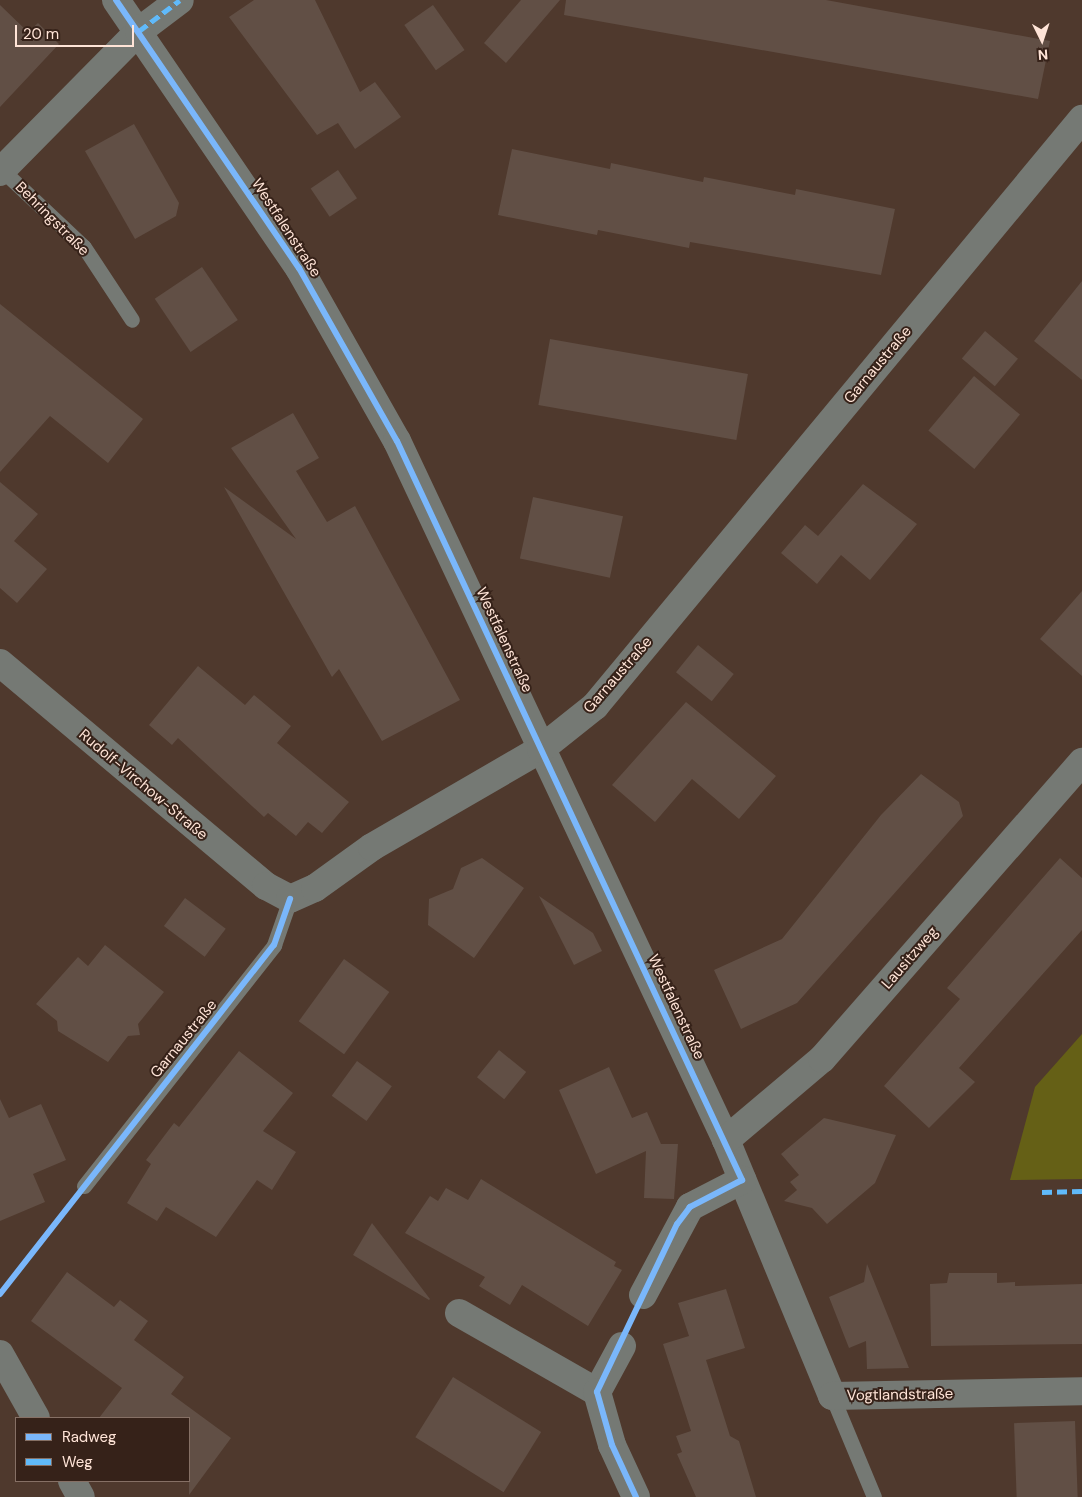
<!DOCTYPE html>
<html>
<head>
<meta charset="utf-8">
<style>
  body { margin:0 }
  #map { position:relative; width:1082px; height:1497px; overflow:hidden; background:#4f392d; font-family:"DM Sans",sans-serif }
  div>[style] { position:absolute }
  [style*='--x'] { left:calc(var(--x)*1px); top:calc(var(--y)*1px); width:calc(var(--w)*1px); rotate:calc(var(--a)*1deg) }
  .green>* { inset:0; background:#656016 }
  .building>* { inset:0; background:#614f45; transform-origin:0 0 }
  .lane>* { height:15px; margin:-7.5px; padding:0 7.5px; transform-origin:7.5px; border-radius:7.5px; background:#757974 }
  .street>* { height:28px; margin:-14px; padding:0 14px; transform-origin:14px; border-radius:14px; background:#757974 }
  .quiet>* { height:5px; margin-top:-2.5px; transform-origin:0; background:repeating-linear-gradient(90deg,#60bafa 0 10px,transparent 0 15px) }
  .cycleway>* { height:6px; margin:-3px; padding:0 3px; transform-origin:3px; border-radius:3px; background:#7ab7fb }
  span { translate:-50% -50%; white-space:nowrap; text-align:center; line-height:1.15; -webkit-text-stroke:4px #362219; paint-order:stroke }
  .street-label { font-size:15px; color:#ffe4d7 }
  .legend { position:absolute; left:15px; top:1417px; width:175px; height:65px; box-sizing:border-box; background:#362219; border:1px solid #867065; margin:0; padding:6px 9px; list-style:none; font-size:15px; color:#ffe4d7 }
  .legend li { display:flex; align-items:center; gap:10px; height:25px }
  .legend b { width:25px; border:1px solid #867065 }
  .north { position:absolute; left:1017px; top:15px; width:50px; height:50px; -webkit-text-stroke:4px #362219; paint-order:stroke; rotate:176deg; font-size:14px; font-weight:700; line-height:20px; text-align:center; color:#ffe4d7 }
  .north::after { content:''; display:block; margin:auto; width:18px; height:22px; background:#ffe4d7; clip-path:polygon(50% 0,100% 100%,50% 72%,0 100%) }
  .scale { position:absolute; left:15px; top:25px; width:119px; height:22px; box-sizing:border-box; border:2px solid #ffe4d7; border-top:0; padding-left:6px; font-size:15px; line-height:18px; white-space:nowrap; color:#ffe4d7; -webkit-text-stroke:4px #362219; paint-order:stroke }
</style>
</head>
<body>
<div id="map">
  <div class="green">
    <i style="clip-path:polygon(1082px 1034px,1082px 1179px,1010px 1180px,1035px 1087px)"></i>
  </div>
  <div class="building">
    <i style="clip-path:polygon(254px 0,315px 0,360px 92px,375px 82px,401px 117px,355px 149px,338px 123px,317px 135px,229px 17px)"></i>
    <i style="clip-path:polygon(521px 0,560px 0,506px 63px,484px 43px)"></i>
    <i style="clip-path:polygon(566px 0,826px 0,1050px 41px,1038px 99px,564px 15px)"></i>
    <i style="clip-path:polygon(0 5px,28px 32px,38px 23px,59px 44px,0 107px)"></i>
    <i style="left:433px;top:5px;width:55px;height:35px;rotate:55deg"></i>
    <i style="clip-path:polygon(134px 124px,179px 203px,176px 216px,135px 239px,85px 151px)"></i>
    <i style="clip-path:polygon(512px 149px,610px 169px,611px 163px,703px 182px,704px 177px,795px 195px,796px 189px,895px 209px,881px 275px,690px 242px,689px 248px,598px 230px,597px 235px,498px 215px)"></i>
    <i style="left:338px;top:170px;width:34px;height:33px;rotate:56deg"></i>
    <i style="left:202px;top:267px;width:64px;height:57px;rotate:56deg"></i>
    <i style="clip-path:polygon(1082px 281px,1082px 380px,1034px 341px)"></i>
    <i style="clip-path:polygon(0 304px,143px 419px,108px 463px,50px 416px,0 472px)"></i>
    <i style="left:985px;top:331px;width:43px;height:36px;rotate:40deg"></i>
    <i style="left:550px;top:339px;width:201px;height:67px;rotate:10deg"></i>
    <i style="left:974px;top:376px;width:60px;height:71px;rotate:40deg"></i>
    <i style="clip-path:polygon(293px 413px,319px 458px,296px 471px,327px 522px,355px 506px,460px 700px,382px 741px,339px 669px,332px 677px,224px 487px,296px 539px,231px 448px)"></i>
    <i style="clip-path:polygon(0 482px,38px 514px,14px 541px,47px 569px,17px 603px,0 588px)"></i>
    <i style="clip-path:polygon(863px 484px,917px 524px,870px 580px,841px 555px,817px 584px,781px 553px,805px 525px,818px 536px)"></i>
    <i style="left:533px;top:497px;width:92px;height:63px;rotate:12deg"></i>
    <i style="clip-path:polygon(1082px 591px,1082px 676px,1040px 639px)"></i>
    <i style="left:698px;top:645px;width:46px;height:35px;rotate:39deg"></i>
    <i style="clip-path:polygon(198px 666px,245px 705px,254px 695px,291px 726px,277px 743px,349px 802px,322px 833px,308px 822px,296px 836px,268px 813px,264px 817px,178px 738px,172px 745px,149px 725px)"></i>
    <i style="clip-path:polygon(686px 702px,776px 776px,739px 819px,692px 779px,655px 822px,612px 785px)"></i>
    <i style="clip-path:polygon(921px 774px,959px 802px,963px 816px,797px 1003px,741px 1029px,714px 970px,782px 939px,881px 815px)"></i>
    <i style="clip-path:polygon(482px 858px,524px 888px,474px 958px,428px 925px,429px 899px,453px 889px,461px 868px)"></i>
    <i style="clip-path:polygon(1060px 858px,1082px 878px,1082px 930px,959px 1068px,975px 1082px,929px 1128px,884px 1086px,960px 999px,947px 988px)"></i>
    <i style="clip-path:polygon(539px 896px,593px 933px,602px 951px,574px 965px)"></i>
    <i style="left:185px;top:898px;width:51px;height:35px;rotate:37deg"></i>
    <i style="clip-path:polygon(105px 945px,164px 992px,138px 1024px,140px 1035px,128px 1036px,108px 1062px,58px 1031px,57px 1021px,36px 1004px,78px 957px,88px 966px)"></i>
    <i style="left:344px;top:959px;width:56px;height:77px;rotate:36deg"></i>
    <i style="left:499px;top:1050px;width:35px;height:35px;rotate:39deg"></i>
    <i style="clip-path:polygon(239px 1051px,293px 1093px,263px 1131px,296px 1152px,272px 1190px,257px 1180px,216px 1237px,166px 1207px,157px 1221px,127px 1203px,151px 1164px,146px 1160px,174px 1123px,179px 1127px)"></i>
    <i style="left:357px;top:1061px;width:43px;height:43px;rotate:36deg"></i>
    <i style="clip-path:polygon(609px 1067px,632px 1118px,647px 1112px,661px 1144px,678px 1144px,674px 1199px,644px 1198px,646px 1151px,596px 1174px,559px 1090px)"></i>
    <i style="clip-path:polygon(0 1099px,9px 1118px,41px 1104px,66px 1160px,33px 1174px,45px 1202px,0 1221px)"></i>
    <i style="clip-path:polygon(824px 1118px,896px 1135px,875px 1183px,827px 1224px,812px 1208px,784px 1201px,797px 1190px,790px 1182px,799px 1175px,781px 1154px)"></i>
    <i style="clip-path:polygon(481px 1179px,616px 1262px,614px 1266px,622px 1270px,588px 1326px,522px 1285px,510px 1305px,479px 1286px,485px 1277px,405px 1233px,430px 1196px,438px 1201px,446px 1188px,468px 1200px)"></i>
    <i style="clip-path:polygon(372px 1223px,430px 1299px,429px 1300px,353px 1255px)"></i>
    <i style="clip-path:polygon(867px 1264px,909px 1368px,867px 1369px,866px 1341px,849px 1348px,829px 1297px,864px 1282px)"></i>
    <i style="clip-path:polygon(67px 1272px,114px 1307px,120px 1300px,148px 1321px,134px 1340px,184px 1377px,171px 1394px,231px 1438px,189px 1495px,189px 1418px,99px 1418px,122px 1388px,31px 1321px)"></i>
    <i style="clip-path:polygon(949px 1273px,997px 1273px,997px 1283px,1015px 1282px,1015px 1286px,1082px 1284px,1082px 1344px,931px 1346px,930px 1284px,947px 1283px)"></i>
    <i style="clip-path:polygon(726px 1289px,745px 1348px,706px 1360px,730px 1436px,739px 1441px,756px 1497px,696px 1497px,677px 1454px,682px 1452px,676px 1436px,691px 1431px,663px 1344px,689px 1336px,678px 1303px)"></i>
    <i style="left:453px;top:1377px;width:104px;height:71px;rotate:32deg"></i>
    <i style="left:1075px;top:1421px;width:76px;height:61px;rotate:88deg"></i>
  </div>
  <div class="lane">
    <i style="--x:2;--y:170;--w:112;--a:43.2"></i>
    <i style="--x:84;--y:247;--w:87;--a:56.7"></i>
    <i style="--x:84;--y:1186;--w:307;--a:-51.7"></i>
    <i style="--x:274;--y:945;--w:49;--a:-70.8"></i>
    <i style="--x:832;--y:1396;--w:109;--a:67.4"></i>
  </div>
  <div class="street">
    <i style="--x:116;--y:0;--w:325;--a:55.7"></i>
    <i style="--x:299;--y:268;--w:199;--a:60.5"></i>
    <i style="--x:397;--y:441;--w:773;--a:64.79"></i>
    <i style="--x:726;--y:1140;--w:277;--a:67.5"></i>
    <i style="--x:832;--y:1396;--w:250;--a:-1.1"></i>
    <i style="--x:0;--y:172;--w:198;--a:-45.4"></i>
    <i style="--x:139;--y:31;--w:51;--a:-37.1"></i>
    <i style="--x:0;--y:663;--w:347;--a:40"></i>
    <i style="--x:266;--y:886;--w:27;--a:28"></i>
    <i style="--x:290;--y:899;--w:27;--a:-24"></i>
    <i style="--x:315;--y:888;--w:70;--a:-35.7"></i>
    <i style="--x:372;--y:847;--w:195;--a:-30.1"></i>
    <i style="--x:541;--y:749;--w:69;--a:-38.5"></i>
    <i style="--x:595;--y:706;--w:763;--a:-50.32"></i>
    <i style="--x:726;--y:1140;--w:126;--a:-40.2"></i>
    <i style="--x:822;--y:1059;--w:395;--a:-48.8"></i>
    <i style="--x:643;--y:1295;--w:100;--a:-61.9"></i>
    <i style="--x:690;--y:1207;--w:59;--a:-27.4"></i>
    <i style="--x:459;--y:1313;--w:159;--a:29.8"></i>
    <i style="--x:622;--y:1346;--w:52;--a:118.5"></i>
    <i style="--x:597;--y:1392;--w:55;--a:74.2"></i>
    <i style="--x:612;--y:1445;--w:57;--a:65.2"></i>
    <i style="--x:0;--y:1354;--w:73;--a:60.6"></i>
    <i style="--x:72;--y:1481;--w:18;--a:61"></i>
  </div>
  <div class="quiet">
    <i style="--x:139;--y:31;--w:51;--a:-37.1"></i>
    <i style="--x:1042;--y:1192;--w:40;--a:-1.4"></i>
  </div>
  <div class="cycleway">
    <i style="--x:116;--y:0;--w:325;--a:55.7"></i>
    <i style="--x:299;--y:268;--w:199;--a:60.5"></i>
    <i style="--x:397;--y:441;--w:816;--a:64.97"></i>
    <i style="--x:742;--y:1180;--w:59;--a:152.6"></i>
    <i style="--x:690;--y:1207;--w:21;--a:127"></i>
    <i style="--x:677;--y:1224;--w:186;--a:115.5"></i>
    <i style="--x:597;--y:1392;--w:55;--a:74.2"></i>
    <i style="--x:612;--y:1445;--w:57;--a:65.2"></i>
    <i style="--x:0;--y:1294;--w:444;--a:-51.9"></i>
    <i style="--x:274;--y:945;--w:49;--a:-70.8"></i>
  </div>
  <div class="street-label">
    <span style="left:52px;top:219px;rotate:45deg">Behringstraße</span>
    <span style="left:286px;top:228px;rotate:57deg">Westfalenstraße</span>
    <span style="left:878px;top:365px;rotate:-50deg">Garnaustraße</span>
    <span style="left:504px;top:640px;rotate:65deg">Westfalenstraße</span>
    <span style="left:618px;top:675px;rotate:-49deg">Garnaustraße</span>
    <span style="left:143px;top:785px;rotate:40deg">Rudolf-Virchow-Straße</span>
    <span style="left:910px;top:958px;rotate:-49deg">Lausitzweg</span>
    <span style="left:676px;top:1007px;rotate:65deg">Westfalenstraße</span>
    <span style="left:184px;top:1039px;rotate:-51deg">Garnaustraße</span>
    <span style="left:900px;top:1395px;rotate:-1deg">Vogtlandstraße</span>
  </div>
  <ul class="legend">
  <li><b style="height:6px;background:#7ab7fb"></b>Radweg</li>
  <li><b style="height:6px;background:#60bafa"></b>Weg</li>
  </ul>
  <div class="north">N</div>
  <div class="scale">20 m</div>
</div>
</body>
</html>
